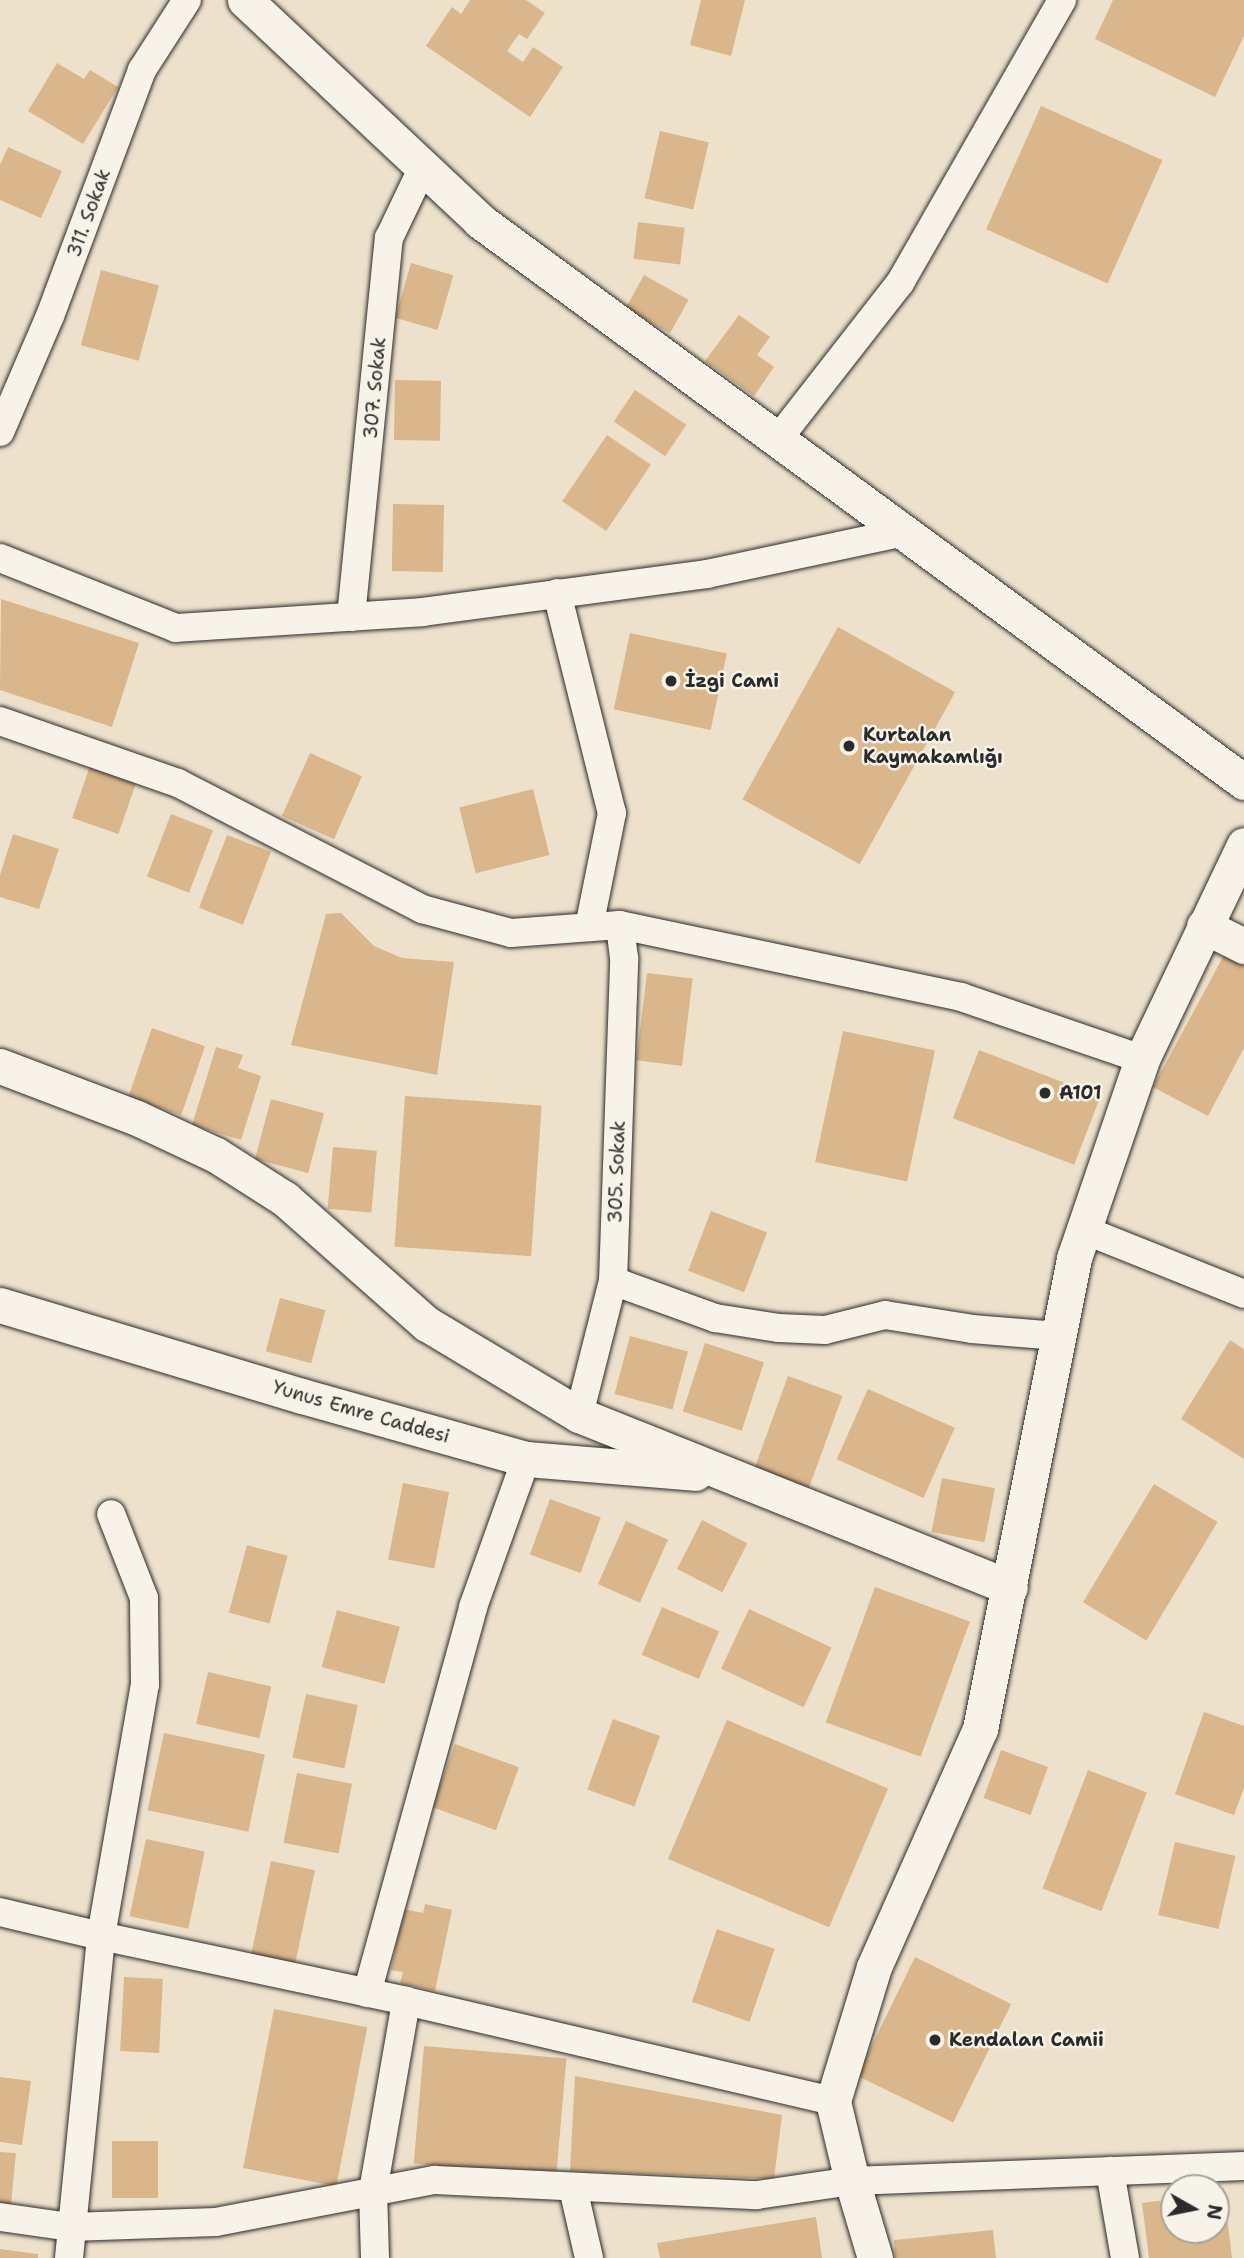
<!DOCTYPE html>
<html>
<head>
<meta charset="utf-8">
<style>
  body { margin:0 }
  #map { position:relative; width:1244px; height:2258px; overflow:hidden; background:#eee1cc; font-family:"Shantell Sans",sans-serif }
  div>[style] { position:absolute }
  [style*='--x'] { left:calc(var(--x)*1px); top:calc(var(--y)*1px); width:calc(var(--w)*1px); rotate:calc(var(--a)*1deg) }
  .building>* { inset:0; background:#d9b68b; transform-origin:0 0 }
  .roads { filter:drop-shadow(0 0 2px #2b2b2b) drop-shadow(0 0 2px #2b2b2b) }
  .minor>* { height:28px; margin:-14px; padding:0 14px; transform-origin:14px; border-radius:14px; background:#f7f3e8 }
  .tertiary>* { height:35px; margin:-17.5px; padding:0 17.5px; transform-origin:17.5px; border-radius:17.5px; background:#f7f3e8 }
  .dots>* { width:19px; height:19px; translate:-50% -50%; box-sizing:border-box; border:4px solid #f7f3e8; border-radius:50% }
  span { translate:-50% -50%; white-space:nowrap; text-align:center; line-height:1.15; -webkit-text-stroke:5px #f7f3e8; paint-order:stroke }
  .street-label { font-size:19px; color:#2b2b2b }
  .poi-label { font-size:19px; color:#2b2b2b; font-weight:700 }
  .left { translate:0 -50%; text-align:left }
  .north { position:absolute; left:1160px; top:2174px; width:70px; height:70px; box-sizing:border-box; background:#f7f3e8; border:2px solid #a5a39c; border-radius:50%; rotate:99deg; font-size:19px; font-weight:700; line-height:28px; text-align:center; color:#2b2b2b }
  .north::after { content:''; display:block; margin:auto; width:24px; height:32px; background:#2b2b2b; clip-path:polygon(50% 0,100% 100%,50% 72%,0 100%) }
</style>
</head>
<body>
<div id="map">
  <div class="building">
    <i style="clip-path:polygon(470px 0,526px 0,545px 13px,527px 39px,519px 34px,507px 51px,523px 62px,533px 47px,563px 67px,530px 117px,426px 46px,452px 7px,461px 14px)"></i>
    <i style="clip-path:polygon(701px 0,745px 0,731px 56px,690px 45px)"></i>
    <i style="clip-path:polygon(1113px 0,1244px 0,1244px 36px,1215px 97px,1095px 39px)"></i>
    <i style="clip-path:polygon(57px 63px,84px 79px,90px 70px,118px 87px,83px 144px,28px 111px)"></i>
    <i style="left:1041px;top:106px;width:133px;height:135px;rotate:24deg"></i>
    <i style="left:660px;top:131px;width:50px;height:69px;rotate:13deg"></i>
    <i style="clip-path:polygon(8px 147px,62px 171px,41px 218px,0 200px,0 165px)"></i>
    <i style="left:638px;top:222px;width:47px;height:37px;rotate:7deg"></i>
    <i style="left:411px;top:263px;width:44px;height:57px;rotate:16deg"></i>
    <i style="left:101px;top:270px;width:60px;height:78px;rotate:15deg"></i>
    <i style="left:644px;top:275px;width:51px;height:38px;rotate:29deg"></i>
    <i style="clip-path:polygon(739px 315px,770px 337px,757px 355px,774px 367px,754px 396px,705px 361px)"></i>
    <i style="left:395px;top:380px;width:46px;height:60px;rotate:1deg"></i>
    <i style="left:635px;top:390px;width:62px;height:38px;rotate:34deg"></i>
    <i style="left:607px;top:435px;width:53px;height:80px;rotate:34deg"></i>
    <i style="left:393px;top:504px;width:51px;height:67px;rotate:1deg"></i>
    <i style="clip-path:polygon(1px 599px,139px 643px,112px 727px,0 690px)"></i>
    <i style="left:838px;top:627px;width:134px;height:197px;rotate:29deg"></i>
    <i style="left:630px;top:633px;width:99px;height:78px;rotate:12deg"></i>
    <i style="left:310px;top:753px;width:57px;height:69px;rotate:24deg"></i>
    <i style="left:90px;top:766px;width:49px;height:55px;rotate:19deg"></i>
    <i style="left:533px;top:789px;width:68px;height:76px;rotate:76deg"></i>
    <i style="left:171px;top:814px;width:45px;height:67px;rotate:21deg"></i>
    <i style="clip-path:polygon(13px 834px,59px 849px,39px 909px,0 897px,0 875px)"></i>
    <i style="left:227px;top:835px;width:47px;height:78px;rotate:21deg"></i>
    <i style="clip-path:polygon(341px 913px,374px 946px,402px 958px,454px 962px,437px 1075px,291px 1045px,326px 914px)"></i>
    <i style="clip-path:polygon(1224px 955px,1244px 966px,1244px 1048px,1208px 1116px,1153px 1087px)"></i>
    <i style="left:647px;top:973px;width:46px;height:88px;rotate:7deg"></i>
    <i style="left:152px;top:1028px;width:56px;height:73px;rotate:19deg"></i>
    <i style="left:843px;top:1031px;width:94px;height:134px;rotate:12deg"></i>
    <i style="clip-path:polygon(216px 1047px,243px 1055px,238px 1068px,261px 1076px,241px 1140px,192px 1125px)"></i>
    <i style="left:979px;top:1050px;width:130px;height:73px;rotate:21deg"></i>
    <i style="left:405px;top:1096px;width:137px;height:151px;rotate:4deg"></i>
    <i style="left:271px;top:1099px;width:55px;height:62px;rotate:15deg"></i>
    <i style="left:333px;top:1147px;width:44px;height:62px;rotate:5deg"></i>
    <i style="left:711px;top:1211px;width:60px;height:64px;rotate:21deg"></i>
    <i style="left:280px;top:1298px;width:47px;height:55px;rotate:15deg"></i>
    <i style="left:630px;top:1336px;width:60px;height:60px;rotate:15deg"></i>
    <i style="clip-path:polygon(1230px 1340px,1244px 1349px,1244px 1459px,1181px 1419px)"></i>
    <i style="left:705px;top:1343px;width:62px;height:72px;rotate:18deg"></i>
    <i style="left:788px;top:1376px;width:58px;height:101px;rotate:20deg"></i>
    <i style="left:868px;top:1389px;width:95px;height:77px;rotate:24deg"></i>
    <i style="left:942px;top:1478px;width:54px;height:55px;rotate:11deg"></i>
    <i style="left:403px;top:1483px;width:47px;height:78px;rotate:11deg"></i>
    <i style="left:1154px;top:1484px;width:74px;height:138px;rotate:31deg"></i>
    <i style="left:550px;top:1499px;width:54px;height:59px;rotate:20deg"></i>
    <i style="left:702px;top:1520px;width:51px;height:55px;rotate:27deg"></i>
    <i style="left:626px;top:1521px;width:46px;height:69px;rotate:24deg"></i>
    <i style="left:247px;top:1545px;width:42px;height:70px;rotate:15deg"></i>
    <i style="left:875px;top:1587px;width:101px;height:144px;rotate:20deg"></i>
    <i style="left:662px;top:1607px;width:62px;height:52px;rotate:23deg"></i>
    <i style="left:749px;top:1609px;width:91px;height:66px;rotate:25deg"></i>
    <i style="left:337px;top:1610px;width:65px;height:59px;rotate:15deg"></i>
    <i style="left:208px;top:1672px;width:65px;height:53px;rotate:13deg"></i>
    <i style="left:306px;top:1694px;width:53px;height:65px;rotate:12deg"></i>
    <i style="clip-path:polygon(1204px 1712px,1244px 1726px,1244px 1788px,1234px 1815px,1175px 1794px)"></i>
    <i style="left:613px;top:1719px;width:50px;height:75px;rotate:20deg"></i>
    <i style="left:727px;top:1720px;width:175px;height:151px;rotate:23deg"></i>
    <i style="left:164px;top:1733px;width:103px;height:79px;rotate:12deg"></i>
    <i style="left:455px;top:1744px;width:68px;height:67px;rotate:20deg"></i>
    <i style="left:1001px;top:1750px;width:50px;height:51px;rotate:20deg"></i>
    <i style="left:1088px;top:1770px;width:63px;height:127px;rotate:21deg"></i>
    <i style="left:297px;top:1773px;width:56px;height:71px;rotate:11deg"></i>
    <i style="left:146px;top:1839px;width:60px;height:79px;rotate:12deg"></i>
    <i style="left:1175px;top:1842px;width:62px;height:75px;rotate:13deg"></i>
    <i style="left:271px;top:1861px;width:45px;height:95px;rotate:12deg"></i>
    <i style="clip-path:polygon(425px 1904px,452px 1910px,435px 1991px,400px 1983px,403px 1972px,391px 1970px,404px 1909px,423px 1913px)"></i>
    <i style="left:717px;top:1929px;width:61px;height:77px;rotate:19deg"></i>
    <i style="left:915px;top:1957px;width:107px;height:132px;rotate:26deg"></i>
    <i style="left:124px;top:1977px;width:39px;height:74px;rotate:3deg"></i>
    <i style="left:274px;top:2009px;width:95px;height:162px;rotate:11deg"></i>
    <i style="left:424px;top:2046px;width:143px;height:118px;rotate:5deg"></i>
    <i style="clip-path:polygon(575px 2076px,782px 2115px,774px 2179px,570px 2171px)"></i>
    <i style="clip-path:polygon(0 2077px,31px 2081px,22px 2145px,0 2142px)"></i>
    <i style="left:112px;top:2141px;width:46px;height:57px"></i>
    <i style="clip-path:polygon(0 2152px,16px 2153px,11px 2204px,0 2203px)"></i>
    <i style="clip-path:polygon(1224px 2192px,1232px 2258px,1149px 2258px,1142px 2203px,1174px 2199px,1174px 2230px,1216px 2230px,1216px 2193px)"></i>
    <i style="clip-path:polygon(816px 2217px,822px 2258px,660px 2258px,657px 2243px)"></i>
    <i style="clip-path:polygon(993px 2230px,996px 2258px,895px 2258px,894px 2240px)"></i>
    <i style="clip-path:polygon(0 2249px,38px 2254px,38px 2258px,0 2258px)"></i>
  </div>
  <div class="roads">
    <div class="minor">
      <i style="--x:0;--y:432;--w:126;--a:-66.7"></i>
      <i style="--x:50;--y:316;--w:263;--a:-69.5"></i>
      <i style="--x:142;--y:70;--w:83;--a:-57.3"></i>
      <i style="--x:778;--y:439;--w:198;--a:-52"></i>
      <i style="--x:900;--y:283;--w:326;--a:-60.2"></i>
      <i style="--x:0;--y:558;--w:189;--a:21.7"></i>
      <i style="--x:176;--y:628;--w:247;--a:-3.7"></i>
      <i style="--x:422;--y:612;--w:288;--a:-7.6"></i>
      <i style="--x:707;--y:574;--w:201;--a:-12"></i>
      <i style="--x:557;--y:593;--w:227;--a:76"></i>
      <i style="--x:612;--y:813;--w:116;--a:101.4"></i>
      <i style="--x:351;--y:617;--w:381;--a:-84.3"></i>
      <i style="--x:389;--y:238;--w:79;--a:-64.4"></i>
      <i style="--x:0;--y:721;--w:188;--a:19.2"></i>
      <i style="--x:178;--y:783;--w:275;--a:27.3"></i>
      <i style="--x:422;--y:909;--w:92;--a:15.1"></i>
      <i style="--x:511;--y:933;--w:109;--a:-4.2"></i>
      <i style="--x:620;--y:925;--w:349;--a:11.9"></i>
      <i style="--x:961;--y:997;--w:191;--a:18.9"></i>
      <i style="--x:1084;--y:1230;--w:172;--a:21.8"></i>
      <i style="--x:613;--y:1281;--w:109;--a:19.9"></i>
      <i style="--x:715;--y:1318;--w:65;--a:8.9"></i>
      <i style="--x:779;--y:1328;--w:46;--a:2.5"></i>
      <i style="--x:825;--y:1330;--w:62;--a:-14"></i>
      <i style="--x:885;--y:1315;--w:88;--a:9.1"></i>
      <i style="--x:972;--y:1329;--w:86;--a:4.7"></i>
      <i style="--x:579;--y:1415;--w:138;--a:-75.8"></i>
      <i style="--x:613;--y:1281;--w:323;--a:-88"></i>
      <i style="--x:624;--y:958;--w:33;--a:-97"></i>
      <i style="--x:0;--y:1912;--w:104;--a:13.4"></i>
      <i style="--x:101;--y:1936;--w:312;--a:12"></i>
      <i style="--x:406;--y:2001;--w:439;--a:13.2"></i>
      <i style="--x:367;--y:1993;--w:400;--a:-74.6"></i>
      <i style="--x:473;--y:1607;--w:157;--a:-70.3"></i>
      <i style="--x:1110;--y:2171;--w:88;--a:80.2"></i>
      <i style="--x:573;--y:2188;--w:72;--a:77.1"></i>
      <i style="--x:0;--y:2217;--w:71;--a:8.1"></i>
      <i style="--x:70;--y:2227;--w:146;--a:-2"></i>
      <i style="--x:216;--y:2222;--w:223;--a:-10.9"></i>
      <i style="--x:435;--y:2180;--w:322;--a:2.7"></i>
      <i style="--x:757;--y:2195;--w:96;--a:-8.4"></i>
      <i style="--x:852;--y:2181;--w:392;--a:-2.2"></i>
      <i style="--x:69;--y:2258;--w:324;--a:-84.3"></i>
      <i style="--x:101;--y:1936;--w:255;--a:-80.1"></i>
      <i style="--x:145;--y:1685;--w:87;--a:-90.7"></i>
      <i style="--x:144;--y:1598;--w:90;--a:-111.4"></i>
      <i style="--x:375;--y:2258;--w:67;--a:-91.7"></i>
      <i style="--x:373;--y:2191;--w:193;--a:-80.1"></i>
    </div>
    <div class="tertiary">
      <i style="--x:245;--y:0;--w:323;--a:43.2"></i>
      <i style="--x:480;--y:221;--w:948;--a:36.29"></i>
      <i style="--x:1204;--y:926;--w:45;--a:26.6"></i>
      <i style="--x:0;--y:1066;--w:147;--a:20.8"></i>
      <i style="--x:137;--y:1118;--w:87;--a:25.1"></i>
      <i style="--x:216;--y:1155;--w:82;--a:32.5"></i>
      <i style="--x:285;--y:1199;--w:189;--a:41.4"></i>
      <i style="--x:427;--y:1324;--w:177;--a:30.9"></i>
      <i style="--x:579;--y:1415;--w:464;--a:21.8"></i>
      <i style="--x:0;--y:1305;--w:315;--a:16.8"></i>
      <i style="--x:302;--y:1396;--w:233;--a:15.7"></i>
      <i style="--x:526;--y:1459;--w:170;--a:4.7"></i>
      <i style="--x:875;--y:2258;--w:80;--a:-106.6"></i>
      <i style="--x:852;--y:2181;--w:82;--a:-103.4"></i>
      <i style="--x:833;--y:2101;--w:140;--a:-73"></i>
      <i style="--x:874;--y:1967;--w:261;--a:-66"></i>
      <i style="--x:980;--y:1729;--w:480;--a:-78.7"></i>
      <i style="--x:1074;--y:1258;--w:210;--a:-71.1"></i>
      <i style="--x:1142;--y:1059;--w:237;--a:-64.5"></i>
    </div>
  </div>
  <div class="dots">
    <i style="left:671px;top:681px;background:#2b2b2b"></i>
    <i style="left:849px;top:746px;background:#2b2b2b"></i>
    <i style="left:1045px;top:1093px;background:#2b2b2b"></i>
    <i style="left:935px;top:2040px;background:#2b2b2b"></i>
  </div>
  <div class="street-label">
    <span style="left:89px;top:213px;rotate:-70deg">311. Sokak</span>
    <span style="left:375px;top:388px;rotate:-85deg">307. Sokak</span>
    <span style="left:617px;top:1172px;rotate:-88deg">305. Sokak</span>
    <span style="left:361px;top:1412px;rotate:16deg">Yunus Emre Caddesi</span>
  </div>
  <div class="poi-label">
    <span class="left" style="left:685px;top:681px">İzgi Cami</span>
    <span class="left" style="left:863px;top:746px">Kurtalan<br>Kaymakamlığı</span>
    <span class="left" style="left:1059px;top:1093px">A101</span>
    <span class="left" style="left:949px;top:2040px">Kendalan Camii</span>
  </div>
  <div class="north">N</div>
</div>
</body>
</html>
